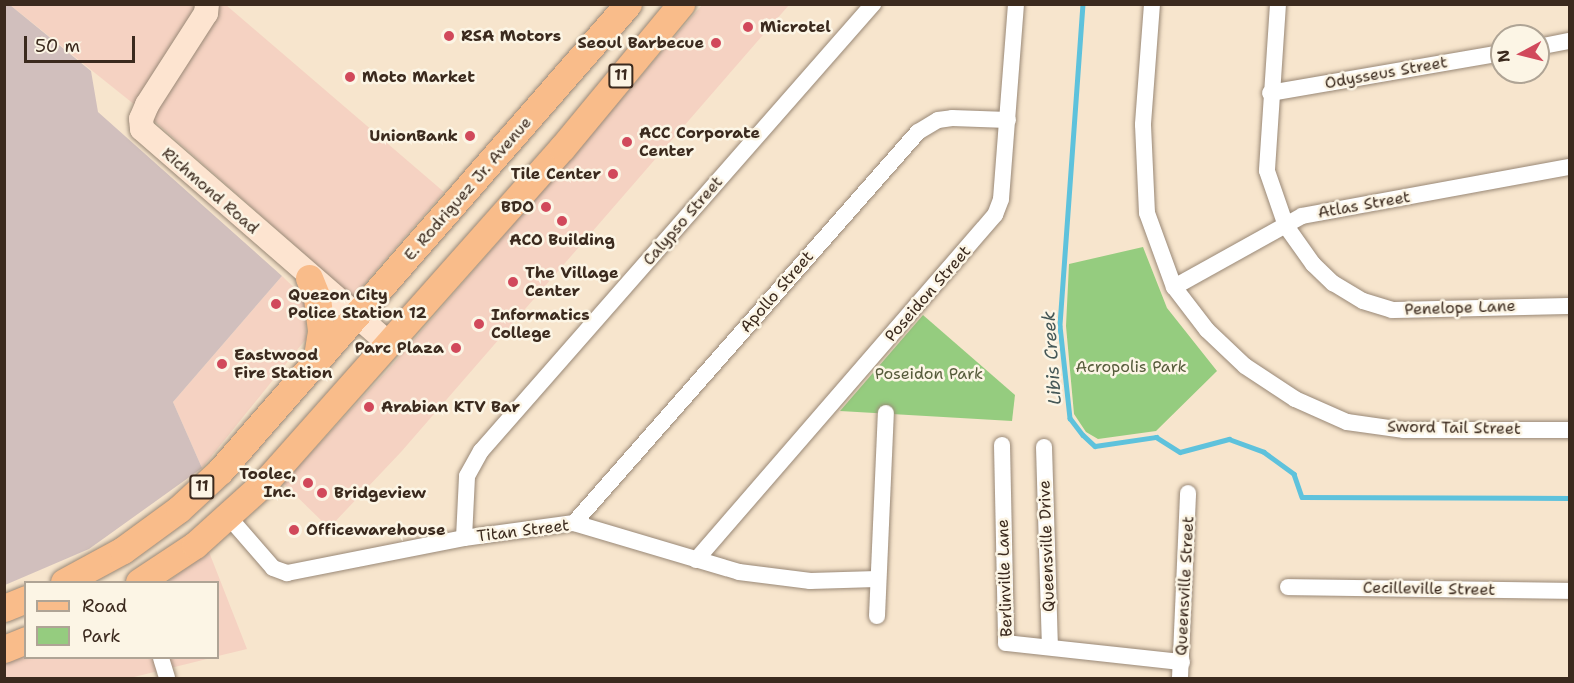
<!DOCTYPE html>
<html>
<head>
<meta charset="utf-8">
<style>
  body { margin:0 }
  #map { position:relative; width:1574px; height:683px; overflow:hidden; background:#f7e5cd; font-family:"Shantell Sans",sans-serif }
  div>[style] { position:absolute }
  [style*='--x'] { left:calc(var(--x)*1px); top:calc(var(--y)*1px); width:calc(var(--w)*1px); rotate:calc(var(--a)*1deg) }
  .built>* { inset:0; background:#f5d2c2 }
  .industrial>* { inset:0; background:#d1bfbd }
  .green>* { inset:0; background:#95cc7f }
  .stream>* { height:4.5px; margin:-2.25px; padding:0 2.25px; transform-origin:2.25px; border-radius:2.25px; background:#5ec2dc }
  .roads { filter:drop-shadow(0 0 2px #998876) drop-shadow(0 0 2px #998876) }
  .street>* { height:16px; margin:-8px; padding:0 8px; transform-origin:8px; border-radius:8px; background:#fff }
  .secondary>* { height:24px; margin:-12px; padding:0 12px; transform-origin:12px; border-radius:12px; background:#fde4d0 }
  .primary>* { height:27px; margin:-13.5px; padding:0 13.5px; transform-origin:13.5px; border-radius:13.5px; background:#f9bc8a }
  .dots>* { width:16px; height:16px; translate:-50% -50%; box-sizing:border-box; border:3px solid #fcf5e5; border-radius:50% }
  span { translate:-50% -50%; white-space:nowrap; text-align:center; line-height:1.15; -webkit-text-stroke:5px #fcf5e5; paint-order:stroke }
  .shield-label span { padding:2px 4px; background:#fcf5e5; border:2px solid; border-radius:4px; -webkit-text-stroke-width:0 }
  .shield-label { font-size:15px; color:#3b2a1e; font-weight:700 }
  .poi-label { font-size:16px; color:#3b2a1e; font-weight:700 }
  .left { translate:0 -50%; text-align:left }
  .right { translate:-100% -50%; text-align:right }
  .street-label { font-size:16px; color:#3b2a1e }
  .park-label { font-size:16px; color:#565b3b }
  .water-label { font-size:18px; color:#465857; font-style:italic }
  .frame { position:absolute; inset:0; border:6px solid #3b2a1e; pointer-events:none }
  .legend { position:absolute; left:24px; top:581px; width:195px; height:78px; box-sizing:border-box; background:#fcf5e5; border:2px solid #afa495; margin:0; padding:8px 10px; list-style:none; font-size:18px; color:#3b2a1e }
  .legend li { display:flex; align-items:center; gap:12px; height:30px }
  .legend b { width:30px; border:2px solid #afa495 }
  .north { position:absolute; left:1490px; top:24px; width:60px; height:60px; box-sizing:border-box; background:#fcf5e5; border:2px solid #afa495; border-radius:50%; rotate:263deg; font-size:16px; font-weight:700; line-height:24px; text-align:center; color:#3b2a1e }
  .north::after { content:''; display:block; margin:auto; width:21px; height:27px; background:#d1495b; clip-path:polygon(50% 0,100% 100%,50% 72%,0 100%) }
  .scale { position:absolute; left:24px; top:36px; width:111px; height:27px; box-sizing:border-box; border:3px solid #3b2a1e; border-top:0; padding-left:8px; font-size:18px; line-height:21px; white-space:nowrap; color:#3b2a1e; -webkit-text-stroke:4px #fcf5e5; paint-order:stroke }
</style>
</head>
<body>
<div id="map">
  <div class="built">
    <i style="clip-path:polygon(10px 5px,226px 5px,444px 192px,353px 297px,150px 117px)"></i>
    <i style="clip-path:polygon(702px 5px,789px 5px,401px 452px,329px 528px,283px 483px,387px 371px)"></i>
    <i style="clip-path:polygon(282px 276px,305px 298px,306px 339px,202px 468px,173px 402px)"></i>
    <i style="clip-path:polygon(209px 552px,247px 649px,218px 656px,218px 582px,167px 582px)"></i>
    <i style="clip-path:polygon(25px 655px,26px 658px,211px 658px,130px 678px,5px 678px,4px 663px)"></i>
  </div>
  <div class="industrial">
    <i style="clip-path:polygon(4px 5px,10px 5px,91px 71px,98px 112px,282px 276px,173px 402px,202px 468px,89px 549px,5px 585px)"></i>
  </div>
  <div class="green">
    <i style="clip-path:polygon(1143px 247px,1167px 308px,1217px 371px,1156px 431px,1098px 439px,1086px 432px,1074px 414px,1066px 326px,1069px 264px)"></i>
    <i style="clip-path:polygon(923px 315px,1015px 395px,1012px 421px,840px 411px)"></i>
  </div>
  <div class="stream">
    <i style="--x:1083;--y:4;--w:323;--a:94.1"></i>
    <i style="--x:1060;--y:326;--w:93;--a:83.8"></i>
    <i style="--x:1070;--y:418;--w:21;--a:53"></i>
    <i style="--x:1083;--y:435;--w:16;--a:43"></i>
    <i style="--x:1095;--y:446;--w:62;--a:-8.4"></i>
    <i style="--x:1156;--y:437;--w:28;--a:32"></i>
    <i style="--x:1180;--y:452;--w:51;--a:-14.9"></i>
    <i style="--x:1229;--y:439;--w:37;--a:20"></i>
    <i style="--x:1264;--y:452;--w:37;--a:36"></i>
    <i style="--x:1294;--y:474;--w:24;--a:71"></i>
    <i style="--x:1302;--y:497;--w:268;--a:0.2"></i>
  </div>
  <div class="roads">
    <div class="street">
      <i style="--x:1152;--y:4;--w:121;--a:94.3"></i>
      <i style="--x:1143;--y:125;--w:88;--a:87.4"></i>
      <i style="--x:1147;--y:213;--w:79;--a:70"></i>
      <i style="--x:1174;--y:287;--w:54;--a:52.5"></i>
      <i style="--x:1207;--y:330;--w:52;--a:43.5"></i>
      <i style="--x:1245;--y:366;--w:60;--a:33.4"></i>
      <i style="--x:1295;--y:399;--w:57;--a:23.9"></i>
      <i style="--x:1347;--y:422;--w:58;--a:8"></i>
      <i style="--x:1404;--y:430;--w:166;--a:0"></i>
      <i style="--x:1278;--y:4;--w:167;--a:93.8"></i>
      <i style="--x:1267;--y:171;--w:58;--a:70.9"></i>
      <i style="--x:1286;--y:226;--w:47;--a:54.6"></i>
      <i style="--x:1313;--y:264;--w:28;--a:44"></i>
      <i style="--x:1333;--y:283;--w:35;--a:31"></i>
      <i style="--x:1363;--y:301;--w:30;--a:17"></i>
      <i style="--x:1392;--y:310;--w:178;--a:-1.3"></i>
      <i style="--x:1538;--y:47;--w:33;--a:-11"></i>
      <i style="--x:1270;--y:93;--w:235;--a:-9.8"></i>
      <i style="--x:1174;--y:287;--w:146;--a:-29"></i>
      <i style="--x:1302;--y:216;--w:272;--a:-10.4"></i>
      <i style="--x:1002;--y:445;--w:198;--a:88.8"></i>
      <i style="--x:1006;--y:643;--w:177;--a:6.2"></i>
      <i style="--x:1044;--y:447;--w:199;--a:88.3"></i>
      <i style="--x:227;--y:515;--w:70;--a:49"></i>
      <i style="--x:273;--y:568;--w:15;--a:20"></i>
      <i style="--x:287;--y:573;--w:180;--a:-11.2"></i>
      <i style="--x:464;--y:538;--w:111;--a:-7.8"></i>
      <i style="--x:574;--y:523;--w:172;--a:16.5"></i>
      <i style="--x:739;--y:572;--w:72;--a:7.2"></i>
      <i style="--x:810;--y:581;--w:67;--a:-1.7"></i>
      <i style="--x:574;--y:523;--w:521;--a:-48.66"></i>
      <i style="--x:918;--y:132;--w:23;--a:-31"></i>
      <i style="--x:938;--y:120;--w:14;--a:-8"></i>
      <i style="--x:952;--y:118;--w:56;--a:2"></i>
      <i style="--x:464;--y:538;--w:62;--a:-87.2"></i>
      <i style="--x:467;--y:476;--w:29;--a:-61"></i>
      <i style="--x:481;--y:451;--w:595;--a:-48.75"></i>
      <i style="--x:696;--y:560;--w:457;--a:-49.1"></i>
      <i style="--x:995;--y:215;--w:17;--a:-69"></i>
      <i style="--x:1001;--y:199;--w:196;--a:-85.6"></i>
      <i style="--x:1288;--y:587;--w:282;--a:0.8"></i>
      <i style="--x:877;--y:616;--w:203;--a:-87.5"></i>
      <i style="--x:161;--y:658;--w:21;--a:73"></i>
      <i style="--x:1180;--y:678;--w:185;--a:-87.5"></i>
    </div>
    <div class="secondary">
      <i style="--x:207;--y:4;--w:9;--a:96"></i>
      <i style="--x:206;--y:13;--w:109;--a:122.7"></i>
      <i style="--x:147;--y:105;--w:15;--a:113"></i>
      <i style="--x:141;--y:119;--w:10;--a:84"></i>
      <i style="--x:142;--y:129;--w:327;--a:41"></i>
    </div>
    <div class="primary">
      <i style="--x:309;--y:278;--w:22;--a:68"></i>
      <i style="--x:317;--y:298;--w:33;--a:83"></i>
      <i style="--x:321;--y:331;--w:33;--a:99"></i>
      <i style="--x:64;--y:582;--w:67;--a:-28.5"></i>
      <i style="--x:123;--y:550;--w:69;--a:-36.2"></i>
      <i style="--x:179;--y:509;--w:56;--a:-42.8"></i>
      <i style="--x:220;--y:471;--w:620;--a:-48.86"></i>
      <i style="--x:139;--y:582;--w:67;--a:-33.5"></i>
      <i style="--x:195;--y:545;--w:97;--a:-42.1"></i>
      <i style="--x:267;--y:480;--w:444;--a:-48.4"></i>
      <i style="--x:562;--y:148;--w:187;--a:-50.4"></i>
      <i style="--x:4;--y:608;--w:24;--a:-22"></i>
      <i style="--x:4;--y:649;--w:24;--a:-22"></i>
    </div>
  </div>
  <div class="dots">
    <i style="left:748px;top:27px;background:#d1495b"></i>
    <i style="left:449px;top:36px;background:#d1495b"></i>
    <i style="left:716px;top:43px;background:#d1495b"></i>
    <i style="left:350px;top:77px;background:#d1495b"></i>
    <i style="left:470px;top:136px;background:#d1495b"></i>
    <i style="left:627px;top:142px;background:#d1495b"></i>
    <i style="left:613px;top:174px;background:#d1495b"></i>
    <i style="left:546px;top:207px;background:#d1495b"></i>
    <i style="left:562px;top:221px;background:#d1495b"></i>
    <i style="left:513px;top:282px;background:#d1495b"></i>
    <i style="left:276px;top:304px;background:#d1495b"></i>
    <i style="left:479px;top:324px;background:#d1495b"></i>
    <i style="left:456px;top:348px;background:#d1495b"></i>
    <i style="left:222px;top:364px;background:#d1495b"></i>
    <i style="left:369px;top:407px;background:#d1495b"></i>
    <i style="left:308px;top:483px;background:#d1495b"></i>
    <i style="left:322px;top:493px;background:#d1495b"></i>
    <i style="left:294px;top:530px;background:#d1495b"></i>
  </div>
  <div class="shield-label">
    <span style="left:621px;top:76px">11</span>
    <span style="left:202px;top:487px">11</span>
  </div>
  <div class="poi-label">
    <span class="left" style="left:760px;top:27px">Microtel</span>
    <span class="left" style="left:461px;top:36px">RSA Motors</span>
    <span class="right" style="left:704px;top:43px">Seoul Barbecue</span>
    <span class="left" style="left:362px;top:77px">Moto Market</span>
    <span class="left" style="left:639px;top:142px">ACC Corporate<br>Center</span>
    <span class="right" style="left:458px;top:136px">UnionBank</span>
    <span class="right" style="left:601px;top:174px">Tile Center</span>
    <span class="right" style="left:534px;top:207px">BDO</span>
    <span style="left:562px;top:240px">ACO Building</span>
    <span class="left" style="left:525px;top:282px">The Village<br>Center</span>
    <span class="left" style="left:288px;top:304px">Quezon City<br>Police Station 12</span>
    <span class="left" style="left:491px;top:324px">Informatics<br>College</span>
    <span class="right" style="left:444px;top:348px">Parc Plaza</span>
    <span class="left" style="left:234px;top:364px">Eastwood<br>Fire Station</span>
    <span class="left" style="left:381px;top:407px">Arabian KTV Bar</span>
    <span class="right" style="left:296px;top:483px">Toolec,<br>Inc.</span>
    <span class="left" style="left:334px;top:493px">Bridgeview</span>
    <span class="left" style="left:306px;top:530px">Officewarehouse</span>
  </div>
  <div class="street-label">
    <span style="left:1386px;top:73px;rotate:-10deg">Odysseus Street</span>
    <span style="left:468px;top:189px;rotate:-49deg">E. Rodriguez Jr. Avenue</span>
    <span style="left:210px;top:191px;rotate:41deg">Richmond Road</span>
    <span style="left:1364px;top:205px;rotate:-10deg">Atlas Street</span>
    <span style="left:683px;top:221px;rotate:-49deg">Calypso Street</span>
    <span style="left:777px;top:292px;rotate:-49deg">Apollo Street</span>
    <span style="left:928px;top:294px;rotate:-49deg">Poseidon Street</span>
    <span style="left:1460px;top:308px;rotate:-2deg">Penelope Lane</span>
    <span style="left:1454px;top:428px;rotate:1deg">Sword Tail Street</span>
    <span style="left:523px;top:531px;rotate:-7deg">Titan Street</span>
    <span style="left:1047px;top:546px;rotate:-92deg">Queensville Drive</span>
    <span style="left:1005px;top:578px;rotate:-92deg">Berlinville Lane</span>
    <span style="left:1185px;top:586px;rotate:-87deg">Queensville Street</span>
    <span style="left:1429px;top:589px;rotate:1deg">Cecilleville Street</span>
  </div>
  <div class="park-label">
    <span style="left:1131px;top:367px">Acropolis Park</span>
    <span style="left:929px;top:374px">Poseidon Park</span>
  </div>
  <div class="water-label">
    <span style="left:1052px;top:358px;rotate:-94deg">Libis Creek</span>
  </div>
  <div class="frame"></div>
  <ul class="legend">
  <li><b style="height:8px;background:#f9bc8a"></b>Road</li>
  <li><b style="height:16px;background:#95cc7f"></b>Park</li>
  </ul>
  <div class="north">N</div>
  <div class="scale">50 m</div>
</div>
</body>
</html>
